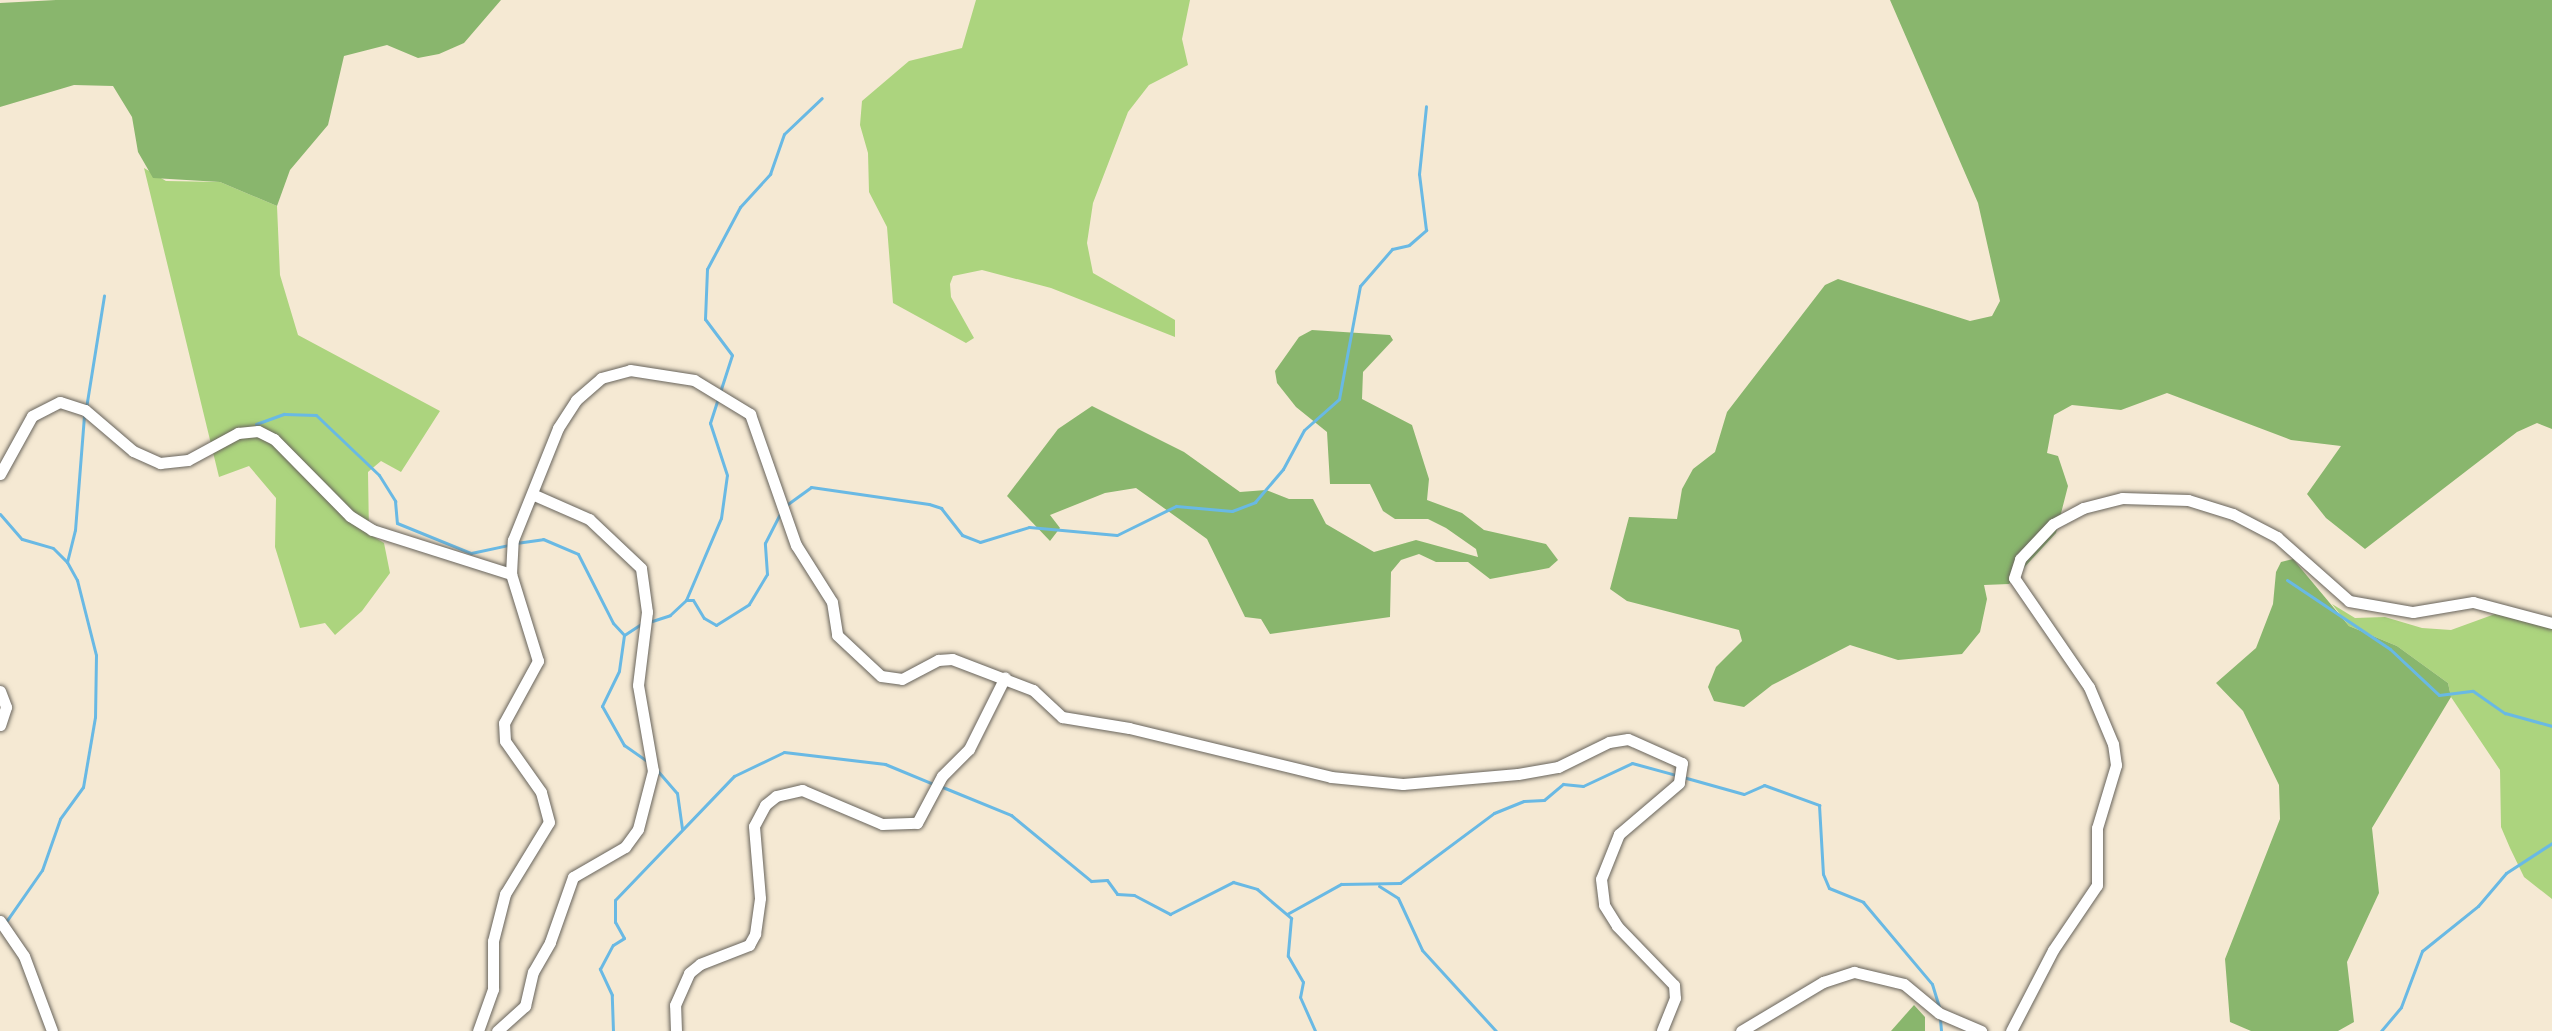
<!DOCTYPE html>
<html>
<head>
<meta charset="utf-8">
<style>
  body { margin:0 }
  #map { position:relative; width:2552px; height:1031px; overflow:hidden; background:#f5e9d3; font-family:Delius,sans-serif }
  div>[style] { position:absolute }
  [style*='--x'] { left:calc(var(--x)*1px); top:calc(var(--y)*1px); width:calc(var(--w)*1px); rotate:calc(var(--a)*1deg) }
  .green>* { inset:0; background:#acd47e }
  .forest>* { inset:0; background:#89b66d }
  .stream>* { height:3px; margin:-1.5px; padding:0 1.5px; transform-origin:1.5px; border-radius:1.5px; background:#69b9e4 }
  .roads { filter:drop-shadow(0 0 2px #68645c) drop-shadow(0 0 2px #68645c) }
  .street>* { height:11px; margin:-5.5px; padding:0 5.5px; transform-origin:5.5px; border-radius:5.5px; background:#fff }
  span { translate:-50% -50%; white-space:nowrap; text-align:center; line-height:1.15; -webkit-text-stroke:6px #fff; paint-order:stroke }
</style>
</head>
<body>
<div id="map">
  <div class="green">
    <i style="clip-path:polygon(976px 0,1190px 0,1182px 39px,1188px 65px,1149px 85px,1128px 112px,1093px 203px,1087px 243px,1093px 273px,1175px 320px,1175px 337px,1051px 288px,982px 270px,953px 276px,950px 284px,951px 297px,974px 338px,966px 343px,893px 303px,887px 227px,869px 192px,868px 153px,860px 125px,862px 101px,909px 61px,962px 48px)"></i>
    <i style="clip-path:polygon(144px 168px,166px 181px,220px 182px,277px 206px,280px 275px,298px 335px,440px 411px,401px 472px,381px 461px,368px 472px,369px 534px,384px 543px,390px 573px,362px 611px,335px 635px,325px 623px,300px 628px,275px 547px,276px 498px,249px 466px,219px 477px)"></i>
    <i style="clip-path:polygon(2332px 604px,2355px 618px,2385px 617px,2422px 628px,2451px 630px,2495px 614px,2552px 628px,2552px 899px,2524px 877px,2510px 848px,2501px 827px,2500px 770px,2451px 697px,2448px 683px,2397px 646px,2349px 626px)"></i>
  </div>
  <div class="forest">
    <i style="clip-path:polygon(56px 0,501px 0,464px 43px,439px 54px,418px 58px,387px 45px,344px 56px,328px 125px,290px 170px,277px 206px,220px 182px,153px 178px,138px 152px,132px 117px,113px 86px,74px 85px,0 107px,0 3px)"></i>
    <i style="clip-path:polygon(1890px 0,2552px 0,2552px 429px,2537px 423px,2517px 432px,2365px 549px,2326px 518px,2307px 494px,2341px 446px,2291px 440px,2167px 393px,2121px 410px,2072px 405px,2054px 415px,2047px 453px,2058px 456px,2068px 486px,2056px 533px,2009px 584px,1984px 585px,1987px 599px,1980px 632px,1962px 654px,1898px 660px,1850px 645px,1772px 685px,1744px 707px,1714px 701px,1708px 687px,1716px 667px,1742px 641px,1739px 630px,1627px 601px,1610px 589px,1629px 517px,1677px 519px,1682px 489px,1693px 469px,1715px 452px,1727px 412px,1825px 285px,1838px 279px,1970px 321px,1992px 316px,2000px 301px,1978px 203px)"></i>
    <i style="clip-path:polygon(1312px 330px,1390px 335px,1393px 340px,1363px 372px,1362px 399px,1412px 425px,1429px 479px,1427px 500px,1462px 513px,1484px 530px,1546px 544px,1558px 560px,1549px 568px,1490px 579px,1468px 562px,1436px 562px,1419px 554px,1401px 560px,1391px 572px,1390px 617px,1270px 634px,1261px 619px,1245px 617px,1207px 539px,1136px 488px,1105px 493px,1050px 515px,1060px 528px,1050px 541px,1007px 496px,1058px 429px,1092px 406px,1184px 452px,1240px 492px,1266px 490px,1289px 499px,1313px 499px,1326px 524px,1374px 552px,1416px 540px,1478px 557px,1476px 549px,1446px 528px,1428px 519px,1395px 519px,1383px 511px,1370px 484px,1330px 484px,1327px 432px,1296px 407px,1277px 383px,1275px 371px,1299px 337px)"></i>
    <i style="clip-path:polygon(2293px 559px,2349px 626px,2397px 646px,2448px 683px,2451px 697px,2372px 828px,2379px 893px,2347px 962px,2354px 1022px,2338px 1031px,2251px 1031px,2230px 1022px,2225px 959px,2280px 819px,2279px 785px,2243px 711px,2216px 683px,2256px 648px,2273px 604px,2276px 572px,2281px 562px)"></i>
    <i style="clip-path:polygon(1914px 1005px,1925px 1017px,1925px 1031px,1891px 1031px)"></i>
  </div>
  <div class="stream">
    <i style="--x:86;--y:408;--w:114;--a:-80.9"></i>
    <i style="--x:256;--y:424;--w:30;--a:-20"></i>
    <i style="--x:284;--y:414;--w:32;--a:2"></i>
    <i style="--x:316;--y:415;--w:87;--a:43.6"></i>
    <i style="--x:379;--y:475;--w:31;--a:58"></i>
    <i style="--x:395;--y:501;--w:22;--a:85"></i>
    <i style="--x:397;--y:523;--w:80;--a:22.1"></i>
    <i style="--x:471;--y:553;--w:39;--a:-12"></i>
    <i style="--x:785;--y:506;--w:32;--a:-36"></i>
    <i style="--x:811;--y:487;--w:119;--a:8.2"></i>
    <i style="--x:929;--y:504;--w:13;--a:18"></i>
    <i style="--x:941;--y:508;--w:34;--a:52"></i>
    <i style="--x:962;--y:535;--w:19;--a:21"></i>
    <i style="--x:980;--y:542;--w:51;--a:-17"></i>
    <i style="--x:1029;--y:527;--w:88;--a:5.2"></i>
    <i style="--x:1117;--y:535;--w:66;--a:-26.2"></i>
    <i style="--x:1176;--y:506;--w:56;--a:5.1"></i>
    <i style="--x:1232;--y:511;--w:25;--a:-21"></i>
    <i style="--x:1255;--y:502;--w:43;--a:-49.7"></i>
    <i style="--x:1283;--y:469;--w:44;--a:-61.7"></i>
    <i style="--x:1304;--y:430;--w:47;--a:-41.5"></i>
    <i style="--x:1339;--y:399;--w:115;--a:-79.5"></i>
    <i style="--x:1360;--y:286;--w:49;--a:-49.1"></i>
    <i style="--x:1392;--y:249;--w:17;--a:-13"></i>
    <i style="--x:1409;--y:245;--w:23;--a:-41"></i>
    <i style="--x:1426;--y:230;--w:56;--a:-97.1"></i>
    <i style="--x:1419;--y:174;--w:68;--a:-84.1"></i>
    <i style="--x:0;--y:514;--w:33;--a:49"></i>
    <i style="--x:22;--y:539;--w:32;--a:16"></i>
    <i style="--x:53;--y:548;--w:20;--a:45"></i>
    <i style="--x:67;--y:562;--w:21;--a:61"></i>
    <i style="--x:77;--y:580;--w:77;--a:75.8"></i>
    <i style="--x:96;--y:655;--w:62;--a:90.9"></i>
    <i style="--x:95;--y:717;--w:71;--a:99.7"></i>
    <i style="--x:83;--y:787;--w:39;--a:126"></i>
    <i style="--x:60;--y:819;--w:54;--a:109.4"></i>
    <i style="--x:42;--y:870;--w:65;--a:124.9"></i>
    <i style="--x:516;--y:543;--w:27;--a:-8"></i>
    <i style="--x:543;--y:539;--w:38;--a:23"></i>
    <i style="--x:578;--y:554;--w:77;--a:63.1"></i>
    <i style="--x:613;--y:623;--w:16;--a:47"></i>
    <i style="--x:67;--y:562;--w:33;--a:-76"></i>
    <i style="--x:75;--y:530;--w:115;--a:-85.5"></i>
    <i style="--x:2287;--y:580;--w:124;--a:33.8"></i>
    <i style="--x:2390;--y:649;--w:67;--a:43.2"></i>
    <i style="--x:2439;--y:695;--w:34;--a:-7"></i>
    <i style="--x:2473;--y:691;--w:39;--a:35"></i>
    <i style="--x:2505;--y:713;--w:49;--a:15.5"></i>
    <i style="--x:686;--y:600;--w:7;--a:0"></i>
    <i style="--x:693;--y:600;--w:21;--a:59"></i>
    <i style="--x:704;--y:618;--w:14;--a:30"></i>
    <i style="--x:716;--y:625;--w:39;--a:-32"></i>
    <i style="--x:749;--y:604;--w:35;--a:-59"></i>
    <i style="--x:767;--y:574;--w:31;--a:-94"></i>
    <i style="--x:765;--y:543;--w:35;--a:-63"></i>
    <i style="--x:649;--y:622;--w:22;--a:-18"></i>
    <i style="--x:670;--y:615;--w:22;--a:-43"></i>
    <i style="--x:686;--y:600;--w:89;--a:-66.9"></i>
    <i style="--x:721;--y:518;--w:43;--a:-82.1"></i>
    <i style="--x:727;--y:475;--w:55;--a:-108.1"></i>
    <i style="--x:710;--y:423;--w:71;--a:-72.1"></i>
    <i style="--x:732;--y:355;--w:45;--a:-126.9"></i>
    <i style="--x:705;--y:319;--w:50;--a:-87.7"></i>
    <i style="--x:707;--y:269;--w:70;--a:-62"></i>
    <i style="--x:740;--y:207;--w:45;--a:-47.7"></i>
    <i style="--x:770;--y:174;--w:42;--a:-70.7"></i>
    <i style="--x:784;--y:134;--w:52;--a:-43.5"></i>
    <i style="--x:641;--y:624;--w:20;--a:147"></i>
    <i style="--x:624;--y:635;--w:36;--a:98"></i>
    <i style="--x:619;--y:671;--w:39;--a:116"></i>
    <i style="--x:602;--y:706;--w:45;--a:60.6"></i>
    <i style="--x:624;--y:745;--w:29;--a:35"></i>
    <i style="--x:656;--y:769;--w:32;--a:49"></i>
    <i style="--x:677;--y:793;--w:36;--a:82"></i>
    <i style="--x:1683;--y:777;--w:63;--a:15.6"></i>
    <i style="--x:1744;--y:794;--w:22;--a:-24"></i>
    <i style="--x:1764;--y:785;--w:59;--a:20"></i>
    <i style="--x:1819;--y:805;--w:69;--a:86.7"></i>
    <i style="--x:1823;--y:874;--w:15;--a:67"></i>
    <i style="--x:1829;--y:888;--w:37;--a:22"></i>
    <i style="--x:1863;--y:902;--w:107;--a:49.9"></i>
    <i style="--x:1932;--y:984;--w:24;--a:73"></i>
    <i style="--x:940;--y:786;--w:77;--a:22.2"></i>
    <i style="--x:1011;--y:815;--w:104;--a:39.5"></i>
    <i style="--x:1091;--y:881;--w:16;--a:-4"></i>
    <i style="--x:1107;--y:880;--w:17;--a:54"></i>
    <i style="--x:1117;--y:894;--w:17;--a:3"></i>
    <i style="--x:1134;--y:895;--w:41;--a:27.8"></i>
    <i style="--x:1170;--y:914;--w:71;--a:-26.9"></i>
    <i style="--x:1233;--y:882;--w:25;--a:16"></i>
    <i style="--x:1257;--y:889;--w:45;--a:40.5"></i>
    <i style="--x:1291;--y:918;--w:38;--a:95"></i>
    <i style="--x:1288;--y:956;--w:30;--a:60"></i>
    <i style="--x:1303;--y:982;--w:15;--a:101"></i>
    <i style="--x:1300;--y:997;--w:37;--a:66"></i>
    <i style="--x:1379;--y:886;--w:22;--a:32"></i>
    <i style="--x:1398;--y:898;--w:57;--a:65.2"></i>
    <i style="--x:1422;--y:950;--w:110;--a:47.6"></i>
    <i style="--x:1287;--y:914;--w:62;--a:-29.1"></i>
    <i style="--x:1341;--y:884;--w:59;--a:-1"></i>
    <i style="--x:1400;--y:883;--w:117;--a:-36.7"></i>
    <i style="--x:1494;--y:813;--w:32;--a:-22"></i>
    <i style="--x:1524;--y:801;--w:20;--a:-3"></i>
    <i style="--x:1544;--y:800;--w:25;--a:-40"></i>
    <i style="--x:1563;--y:784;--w:20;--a:6"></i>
    <i style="--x:1583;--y:786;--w:54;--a:-25.1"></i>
    <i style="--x:1632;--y:763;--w:46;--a:15.3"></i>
    <i style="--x:1940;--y:1019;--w:12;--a:85"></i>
    <i style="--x:613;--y:1031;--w:36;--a:-92"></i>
    <i style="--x:612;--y:995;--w:29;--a:-115"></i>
    <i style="--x:600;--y:969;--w:27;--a:-62"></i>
    <i style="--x:613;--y:945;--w:13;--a:-32"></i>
    <i style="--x:624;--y:938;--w:18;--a:-119"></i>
    <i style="--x:615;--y:922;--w:22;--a:-90"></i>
    <i style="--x:615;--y:900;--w:172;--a:-46.2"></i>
    <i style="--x:734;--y:776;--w:55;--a:-25.6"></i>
    <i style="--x:784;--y:752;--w:102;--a:6.8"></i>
    <i style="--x:885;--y:764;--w:52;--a:22.6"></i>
    <i style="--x:2381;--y:1031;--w:31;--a:-50"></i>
    <i style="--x:2401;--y:1007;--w:60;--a:-69.4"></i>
    <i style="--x:2422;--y:951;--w:72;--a:-38.8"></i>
    <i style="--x:2478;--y:906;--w:43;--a:-49.7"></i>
    <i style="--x:2506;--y:873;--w:55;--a:-33.1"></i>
  </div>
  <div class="roads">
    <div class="street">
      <i style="--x:0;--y:474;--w:66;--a:-61.1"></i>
      <i style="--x:32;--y:416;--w:31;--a:-27"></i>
      <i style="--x:60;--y:402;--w:26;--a:18"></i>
      <i style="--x:85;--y:410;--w:63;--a:40.5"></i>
      <i style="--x:133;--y:451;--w:30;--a:24"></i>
      <i style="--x:160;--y:463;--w:28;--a:-6"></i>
      <i style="--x:188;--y:460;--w:57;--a:-28.4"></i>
      <i style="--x:238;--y:433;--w:20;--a:-6"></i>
      <i style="--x:258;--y:431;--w:18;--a:27"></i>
      <i style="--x:274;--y:439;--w:108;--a:45.4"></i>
      <i style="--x:350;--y:516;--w:26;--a:32"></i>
      <i style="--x:372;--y:530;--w:146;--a:17.6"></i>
      <i style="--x:0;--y:691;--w:17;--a:69"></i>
      <i style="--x:6;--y:707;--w:19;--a:108"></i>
      <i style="--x:0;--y:921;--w:42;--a:55.6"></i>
      <i style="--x:24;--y:956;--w:80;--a:69.5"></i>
      <i style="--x:478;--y:1031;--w:45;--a:-70.3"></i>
      <i style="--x:493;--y:989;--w:48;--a:-90"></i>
      <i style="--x:493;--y:941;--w:49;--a:-75.7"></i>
      <i style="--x:505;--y:894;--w:84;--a:-58.6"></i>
      <i style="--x:549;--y:822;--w:31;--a:-105"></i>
      <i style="--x:541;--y:792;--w:62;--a:-125.2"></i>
      <i style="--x:505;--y:741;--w:18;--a:-93"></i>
      <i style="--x:504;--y:723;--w:71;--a:-61.3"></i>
      <i style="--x:538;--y:661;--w:91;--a:-107.2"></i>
      <i style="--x:511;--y:574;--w:34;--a:-87"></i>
      <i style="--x:513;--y:540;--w:121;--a:-68.1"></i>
      <i style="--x:558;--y:428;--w:33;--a:-57"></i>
      <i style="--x:576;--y:400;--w:33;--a:-41"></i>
      <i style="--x:601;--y:378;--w:30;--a:-15"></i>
      <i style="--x:630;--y:370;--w:65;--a:8.9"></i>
      <i style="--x:694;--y:380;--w:66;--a:31.3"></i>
      <i style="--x:750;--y:414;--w:139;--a:70.7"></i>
      <i style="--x:796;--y:545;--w:67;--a:57.7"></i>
      <i style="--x:832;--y:602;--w:33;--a:81"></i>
      <i style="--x:837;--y:635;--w:60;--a:43"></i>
      <i style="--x:881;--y:676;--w:21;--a:8"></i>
      <i style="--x:902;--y:679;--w:41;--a:-27.8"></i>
      <i style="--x:938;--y:660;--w:14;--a:-4"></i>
      <i style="--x:952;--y:659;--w:87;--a:20.9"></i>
      <i style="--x:1033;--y:690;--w:40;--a:43"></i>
      <i style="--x:1062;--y:717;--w:68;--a:9.3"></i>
      <i style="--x:1129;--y:728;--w:208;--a:13.6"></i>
      <i style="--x:1331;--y:777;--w:72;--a:5.6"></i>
      <i style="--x:1403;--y:784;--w:115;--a:-5"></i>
      <i style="--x:1518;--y:774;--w:41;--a:-9.9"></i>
      <i style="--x:1558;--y:767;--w:57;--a:-26.1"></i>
      <i style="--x:1609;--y:742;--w:19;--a:-9"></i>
      <i style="--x:1628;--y:739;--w:59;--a:24"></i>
      <i style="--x:1682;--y:763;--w:20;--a:99"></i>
      <i style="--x:1679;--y:783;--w:79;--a:139.6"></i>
      <i style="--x:1619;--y:834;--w:48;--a:111.8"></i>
      <i style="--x:1601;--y:879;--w:26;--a:83"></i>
      <i style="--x:1604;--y:905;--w:25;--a:58"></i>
      <i style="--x:1617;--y:926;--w:82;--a:46"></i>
      <i style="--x:1674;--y:985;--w:13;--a:86"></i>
      <i style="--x:1675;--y:998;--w:35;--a:112"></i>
      <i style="--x:497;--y:1031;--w:38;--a:-42"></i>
      <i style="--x:525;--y:1006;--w:35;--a:-77"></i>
      <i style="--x:533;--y:972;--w:34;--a:-60"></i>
      <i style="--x:550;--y:942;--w:69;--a:-70.5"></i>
      <i style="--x:573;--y:877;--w:60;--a:-30"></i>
      <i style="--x:625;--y:847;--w:22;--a:-54"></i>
      <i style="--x:638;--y:829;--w:60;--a:-75.5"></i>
      <i style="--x:653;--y:771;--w:87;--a:-99.9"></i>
      <i style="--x:638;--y:685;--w:74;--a:-83"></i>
      <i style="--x:647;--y:612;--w:44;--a:-97.8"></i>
      <i style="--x:641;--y:568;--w:71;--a:-136.7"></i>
      <i style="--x:589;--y:519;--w:62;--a:-156.3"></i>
      <i style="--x:676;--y:1031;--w:26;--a:-92"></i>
      <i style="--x:675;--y:1005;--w:35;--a:-66"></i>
      <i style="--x:689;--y:973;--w:14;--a:-39"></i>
      <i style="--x:700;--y:964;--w:53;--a:-21.2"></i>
      <i style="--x:749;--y:945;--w:13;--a:-61"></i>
      <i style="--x:755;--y:934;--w:36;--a:-82"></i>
      <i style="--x:760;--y:898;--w:72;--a:-94.8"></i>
      <i style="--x:754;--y:826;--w:24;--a:-62"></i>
      <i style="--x:765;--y:805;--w:14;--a:-39"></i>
      <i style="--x:776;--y:796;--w:27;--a:-13"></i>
      <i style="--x:802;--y:790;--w:87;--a:23"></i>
      <i style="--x:882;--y:824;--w:35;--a:-2"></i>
      <i style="--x:917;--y:823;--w:53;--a:-62"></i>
      <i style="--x:942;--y:776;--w:38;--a:-45"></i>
      <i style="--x:969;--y:749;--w:80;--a:-63.4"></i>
      <i style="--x:1741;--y:1031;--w:96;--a:-30.9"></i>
      <i style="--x:1823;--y:982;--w:33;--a:-18"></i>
      <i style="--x:1854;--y:972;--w:51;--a:13.5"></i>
      <i style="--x:1904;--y:984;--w:45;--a:39.6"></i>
      <i style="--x:1939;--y:1013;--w:46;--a:23.2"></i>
      <i style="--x:2011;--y:1031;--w:91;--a:-62.6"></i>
      <i style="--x:2053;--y:950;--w:78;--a:-55.9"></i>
      <i style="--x:2097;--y:885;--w:57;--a:-90"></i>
      <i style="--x:2097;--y:828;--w:66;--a:-73.2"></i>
      <i style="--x:2116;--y:765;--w:21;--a:-98"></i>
      <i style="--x:2113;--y:744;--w:62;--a:-112.8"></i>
      <i style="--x:2089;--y:687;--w:132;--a:-124.5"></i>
      <i style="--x:2014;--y:578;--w:20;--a:-72"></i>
      <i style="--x:2020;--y:559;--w:48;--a:-46.7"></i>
      <i style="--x:2053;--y:524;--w:34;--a:-28"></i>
      <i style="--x:2083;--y:508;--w:40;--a:-14.4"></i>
      <i style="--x:2122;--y:498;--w:66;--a:1.7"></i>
      <i style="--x:2188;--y:500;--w:47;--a:17.3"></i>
      <i style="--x:2233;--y:514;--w:50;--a:27.6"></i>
      <i style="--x:2277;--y:537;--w:96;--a:41.6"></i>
      <i style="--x:2349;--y:601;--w:65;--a:9.8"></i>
      <i style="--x:2413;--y:612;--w:61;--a:-9.5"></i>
      <i style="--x:2473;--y:602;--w:82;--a:14.9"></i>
    </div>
  </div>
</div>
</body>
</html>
